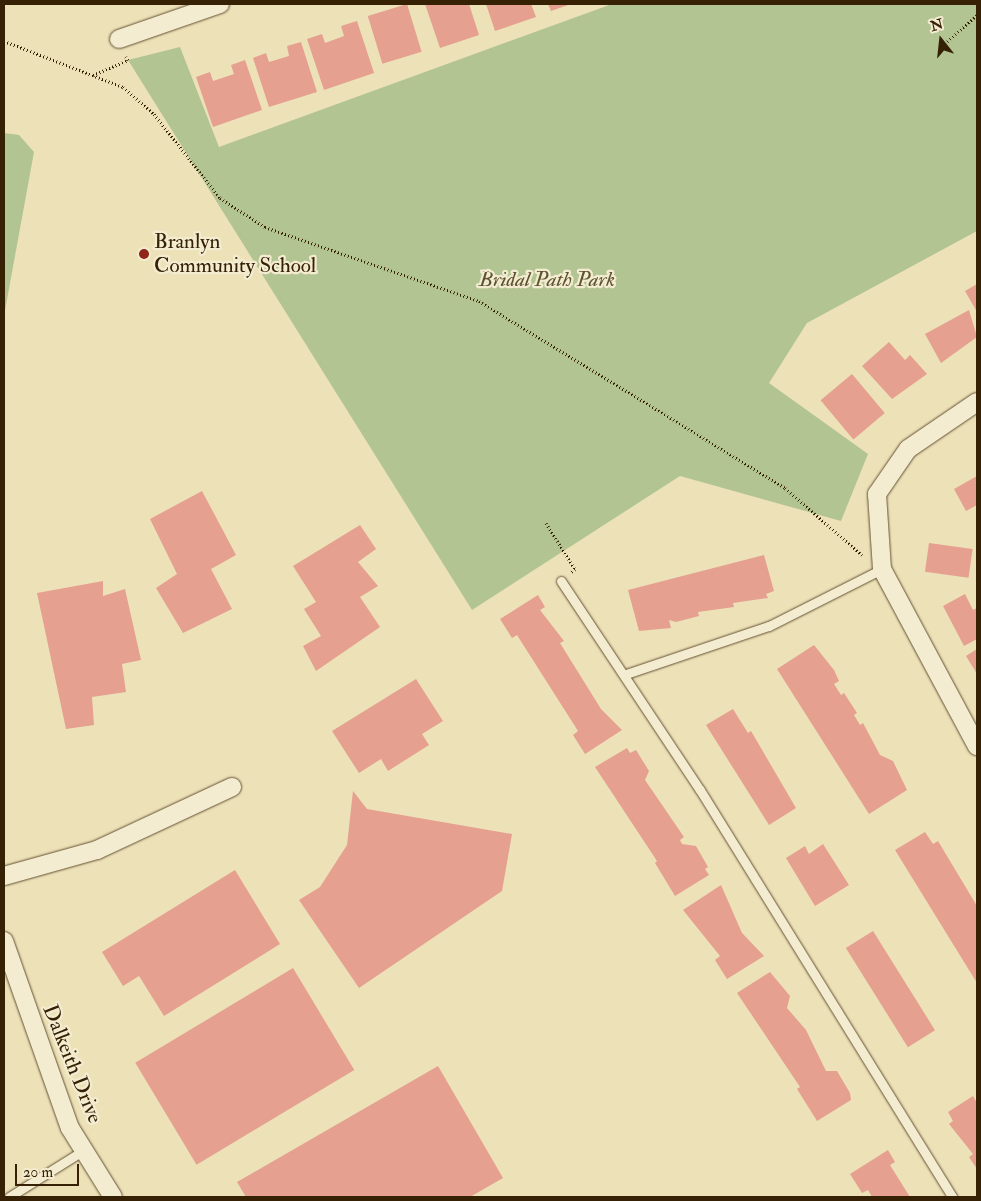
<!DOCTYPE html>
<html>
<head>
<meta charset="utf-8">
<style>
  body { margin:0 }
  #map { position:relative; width:981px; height:1201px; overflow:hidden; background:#ede1b8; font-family:"IM FELL Double Pica",serif }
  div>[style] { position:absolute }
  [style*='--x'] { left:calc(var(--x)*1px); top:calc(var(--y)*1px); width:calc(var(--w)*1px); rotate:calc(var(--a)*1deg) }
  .green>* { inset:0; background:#b3c493 }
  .building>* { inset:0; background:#e5a08f; transform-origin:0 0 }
  .path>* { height:3px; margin-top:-1.5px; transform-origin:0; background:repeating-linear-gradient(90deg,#372104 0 1px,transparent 0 3.5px) }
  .roads { filter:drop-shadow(0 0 1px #645131) drop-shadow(0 0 1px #645131) }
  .service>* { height:9px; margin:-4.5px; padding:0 4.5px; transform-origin:4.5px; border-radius:4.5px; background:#f3ecd1 }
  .minor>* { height:18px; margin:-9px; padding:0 9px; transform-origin:9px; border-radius:9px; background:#f3ecd1 }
  .dots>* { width:14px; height:14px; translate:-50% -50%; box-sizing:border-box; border:2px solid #f3ecd1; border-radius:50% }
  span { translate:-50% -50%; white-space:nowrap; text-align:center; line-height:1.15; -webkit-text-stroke:4.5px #f3ecd1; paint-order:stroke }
  .poi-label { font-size:21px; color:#372104 }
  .left { translate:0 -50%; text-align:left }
  .park-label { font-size:21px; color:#5c522f; font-style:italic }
  .street-label { font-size:21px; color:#372104 }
  .frame { position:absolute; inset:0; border:5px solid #372104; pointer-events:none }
  .north { position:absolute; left:916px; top:15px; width:50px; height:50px; -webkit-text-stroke:4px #f3ecd1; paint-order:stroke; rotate:344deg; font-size:14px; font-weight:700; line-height:20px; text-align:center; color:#372104 }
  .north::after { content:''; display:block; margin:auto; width:18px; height:22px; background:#372104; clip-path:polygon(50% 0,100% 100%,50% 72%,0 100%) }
  .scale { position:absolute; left:15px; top:1164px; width:64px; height:22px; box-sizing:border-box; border:2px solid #372104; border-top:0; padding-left:6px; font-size:15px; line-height:18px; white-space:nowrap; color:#372104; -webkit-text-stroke:4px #f3ecd1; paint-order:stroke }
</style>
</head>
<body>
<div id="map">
  <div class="green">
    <i style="clip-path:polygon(612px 4px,977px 4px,977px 231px,807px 323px,769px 383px,868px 454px,841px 521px,680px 476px,472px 610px,128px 60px,180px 47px,219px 147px)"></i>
    <i style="clip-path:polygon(4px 133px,19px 135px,34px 152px,4px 316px)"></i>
  </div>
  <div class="building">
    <i style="left:407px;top:4px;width:50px;height:41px;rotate:73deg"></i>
    <i style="clip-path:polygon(425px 4px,469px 4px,479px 35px,440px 48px)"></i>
    <i style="clip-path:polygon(486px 4px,531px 4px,536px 17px,495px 31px)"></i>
    <i style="clip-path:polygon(548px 4px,571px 4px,551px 11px)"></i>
    <i style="clip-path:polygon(357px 21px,374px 73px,324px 90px,307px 39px,322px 34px,325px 43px,344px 36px,341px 26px)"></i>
    <i style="clip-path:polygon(301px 42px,317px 92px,269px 107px,253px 58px,266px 53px,269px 62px,289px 56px,287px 46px)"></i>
    <i style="clip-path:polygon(245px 60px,262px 110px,213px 127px,196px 77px,210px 72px,213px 81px,234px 74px,231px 65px)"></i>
    <i style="clip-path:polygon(977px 284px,977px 312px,965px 291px)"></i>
    <i style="clip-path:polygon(969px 310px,977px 337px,941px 363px,925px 334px)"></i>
    <i style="clip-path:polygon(889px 342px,905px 360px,910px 355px,927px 374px,892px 399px,862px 366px)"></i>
    <i style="left:852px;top:374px;width:51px;height:41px;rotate:50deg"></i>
    <i style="clip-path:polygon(977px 476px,977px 505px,966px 511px,954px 489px)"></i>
    <i style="clip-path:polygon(202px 491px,236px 555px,211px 569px,232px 609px,183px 633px,156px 588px,177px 574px,150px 519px)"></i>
    <i style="clip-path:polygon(360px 525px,376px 549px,358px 562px,378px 586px,360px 597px,380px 627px,316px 671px,303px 646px,321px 636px,304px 609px,316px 602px,293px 566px)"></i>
    <i style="left:929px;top:543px;width:44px;height:29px;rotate:8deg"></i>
    <i style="clip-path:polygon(764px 555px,774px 591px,766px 594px,768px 598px,733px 603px,734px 607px,698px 612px,699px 616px,676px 622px,669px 620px,671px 628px,639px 631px,628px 590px)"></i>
    <i style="clip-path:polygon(103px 581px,103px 596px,125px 589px,141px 660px,122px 664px,126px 692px,92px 697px,94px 725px,66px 729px,37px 593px)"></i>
    <i style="clip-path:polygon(965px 594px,973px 610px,977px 608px,977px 639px,964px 646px,943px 606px)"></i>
    <i style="clip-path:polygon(538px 595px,545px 607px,540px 610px,564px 641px,560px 643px,601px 709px,622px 730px,585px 754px,573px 735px,578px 731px,517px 635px,512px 638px,500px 619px)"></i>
    <i style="clip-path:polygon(814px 645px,834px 670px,839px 681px,834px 684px,841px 695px,844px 693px,857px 713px,854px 715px,860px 725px,863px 723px,880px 755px,893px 761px,907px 790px,869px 814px,777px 669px)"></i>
    <i style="clip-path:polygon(977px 649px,977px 674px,966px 656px)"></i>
    <i style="clip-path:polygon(416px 679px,443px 721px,422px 734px,429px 745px,388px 771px,381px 759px,359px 773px,332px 731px)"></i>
    <i style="clip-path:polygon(733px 709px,748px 733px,751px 731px,796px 808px,769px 825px,706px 725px)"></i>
    <i style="clip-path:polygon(627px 748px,630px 753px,636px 750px,649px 771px,645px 780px,684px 837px,680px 840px,682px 844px,696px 846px,708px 867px,705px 869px,709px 875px,675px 896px,655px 863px,657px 861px,595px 767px)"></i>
    <i style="clip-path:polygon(353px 791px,367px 809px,512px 834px,502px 891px,359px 988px,299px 900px,320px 887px,347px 845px)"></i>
    <i style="clip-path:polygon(925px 832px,933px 844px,938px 841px,977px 906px,977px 983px,895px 850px)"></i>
    <i style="clip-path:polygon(823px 844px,849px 885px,815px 906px,786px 858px,805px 846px,809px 854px)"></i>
    <i style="clip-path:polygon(235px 870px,280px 944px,164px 1016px,139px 976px,123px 986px,102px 952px)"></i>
    <i style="clip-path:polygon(721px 885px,742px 933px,764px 956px,727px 979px,715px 960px,720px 956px,683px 910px)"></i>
    <i style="left:873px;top:931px;width:117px;height:32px;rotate:58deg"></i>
    <i style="left:293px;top:968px;width:119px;height:184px;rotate:59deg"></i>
    <i style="clip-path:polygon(770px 972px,790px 996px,787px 1008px,806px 1030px,826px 1071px,837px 1071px,850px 1093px,851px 1100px,817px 1121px,797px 1089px,800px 1087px,737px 993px)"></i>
    <i style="clip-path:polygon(438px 1066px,503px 1178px,470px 1197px,246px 1197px,237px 1182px)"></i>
    <i style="clip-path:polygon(973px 1096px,977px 1103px,977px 1169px,969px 1157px,973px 1154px,949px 1124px,953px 1121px,948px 1112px)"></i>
    <i style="clip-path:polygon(888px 1150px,895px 1162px,890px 1165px,910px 1197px,872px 1197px,868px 1190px,862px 1193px,850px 1174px)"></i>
  </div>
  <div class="path">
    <i style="--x:4;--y:41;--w:128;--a:21.1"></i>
    <i style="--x:123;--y:87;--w:41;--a:41.1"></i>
    <i style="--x:154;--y:114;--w:107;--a:51.8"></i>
    <i style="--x:220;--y:198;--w:54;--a:32.8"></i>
    <i style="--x:265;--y:227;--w:226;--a:19.1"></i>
    <i style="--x:479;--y:301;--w:359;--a:31.4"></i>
    <i style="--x:785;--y:488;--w:102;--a:41"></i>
    <i style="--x:942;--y:46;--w:47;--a:-41.5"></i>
    <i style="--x:93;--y:75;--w:38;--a:-23"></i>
    <i style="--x:128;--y:60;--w:4;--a:-124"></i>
    <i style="--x:546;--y:523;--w:54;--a:57.8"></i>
    <i style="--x:575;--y:569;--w:5;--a:143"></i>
  </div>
  <div class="roads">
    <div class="service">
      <i style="--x:561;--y:581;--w:251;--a:56.4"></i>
      <i style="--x:700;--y:790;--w:479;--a:58.2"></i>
      <i style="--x:626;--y:674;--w:151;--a:-18.6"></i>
      <i style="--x:769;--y:626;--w:127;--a:-26.8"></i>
      <i style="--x:9;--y:1197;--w:89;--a:-32.1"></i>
    </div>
    <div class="minor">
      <i style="--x:119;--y:39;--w:107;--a:-19.1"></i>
      <i style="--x:977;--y:402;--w:83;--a:145.7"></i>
      <i style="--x:908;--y:449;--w:55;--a:124.6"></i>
      <i style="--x:877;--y:494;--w:75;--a:86.2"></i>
      <i style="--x:882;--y:569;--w:201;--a:61.8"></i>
      <i style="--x:4;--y:876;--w:97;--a:-15.6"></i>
      <i style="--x:97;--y:850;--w:149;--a:-25"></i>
      <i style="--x:4;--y:941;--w:198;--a:70.6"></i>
      <i style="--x:70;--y:1128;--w:81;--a:58.1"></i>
    </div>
  </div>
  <div class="dots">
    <i style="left:144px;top:254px;background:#8f2418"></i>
  </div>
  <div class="poi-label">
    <span class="left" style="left:154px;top:254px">Branlyn<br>Community School</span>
  </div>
  <div class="park-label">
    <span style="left:547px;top:280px">Bridal Path Park</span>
  </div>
  <div class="street-label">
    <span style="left:72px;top:1064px;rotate:68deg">Dalkeith Drive</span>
  </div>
  <div class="frame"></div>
  <div class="north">N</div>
  <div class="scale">20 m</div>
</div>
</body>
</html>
